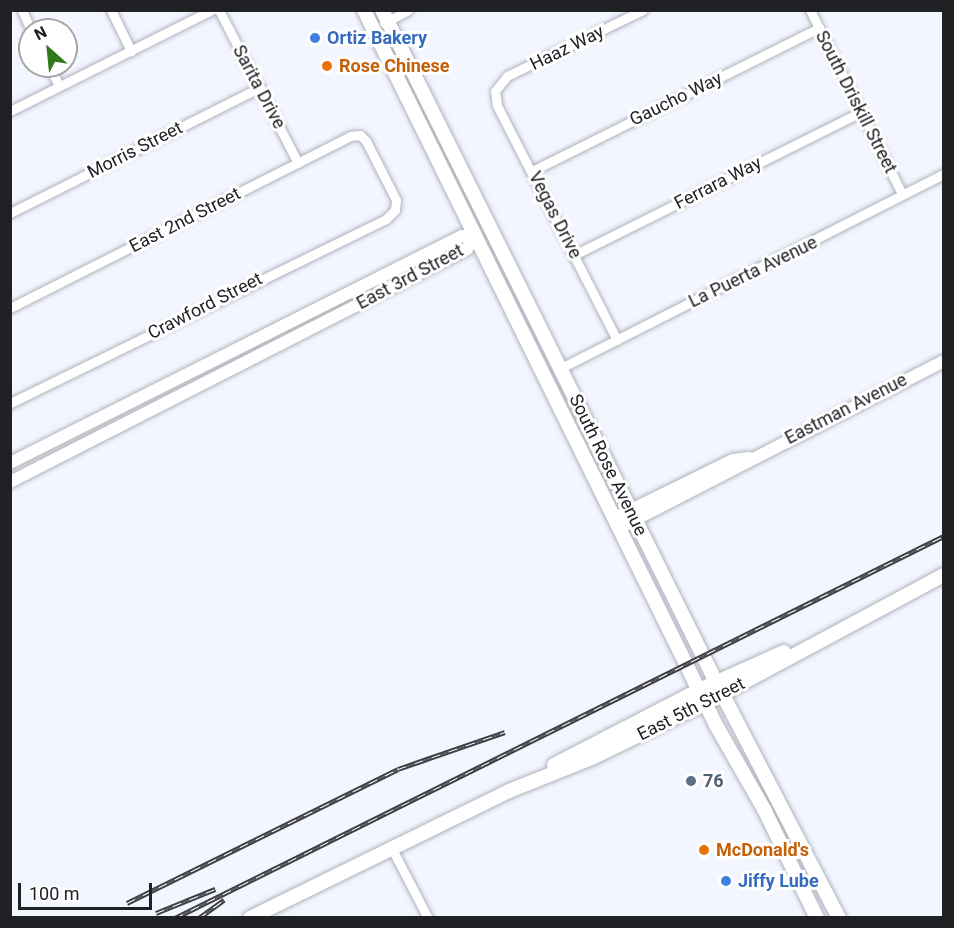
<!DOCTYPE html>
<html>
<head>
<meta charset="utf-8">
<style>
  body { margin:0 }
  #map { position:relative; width:954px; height:928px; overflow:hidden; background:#f3f6ff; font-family:Roboto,sans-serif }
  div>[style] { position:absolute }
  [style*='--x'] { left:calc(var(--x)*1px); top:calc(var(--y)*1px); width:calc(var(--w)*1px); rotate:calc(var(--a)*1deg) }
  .roads { filter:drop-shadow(0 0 2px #afb2bd) drop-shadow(0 0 2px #afb2bd) }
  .minor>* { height:9px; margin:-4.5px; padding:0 4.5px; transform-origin:4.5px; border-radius:4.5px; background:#fff }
  .tertiary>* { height:12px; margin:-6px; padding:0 6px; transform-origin:6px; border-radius:6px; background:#fff }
  .secondary>* { height:14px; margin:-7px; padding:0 7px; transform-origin:7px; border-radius:7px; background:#fff }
  .rail>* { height:5px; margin-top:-2.5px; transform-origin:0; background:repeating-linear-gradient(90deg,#fff 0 9px,#3e3f44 0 18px); box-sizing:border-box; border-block:2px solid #3e3f44 }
  .dots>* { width:16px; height:16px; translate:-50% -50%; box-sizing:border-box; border:3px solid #fff; border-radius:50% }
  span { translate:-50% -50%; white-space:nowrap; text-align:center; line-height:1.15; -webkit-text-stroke:6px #fff; paint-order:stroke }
  .shop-label { font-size:18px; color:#366cbe; font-weight:700 }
  .left { translate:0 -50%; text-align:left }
  .street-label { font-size:18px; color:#202125 }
  .food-label { font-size:18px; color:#c56008; font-weight:700 }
  .service-label { font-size:18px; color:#4e5e75; font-weight:700 }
  .frame { position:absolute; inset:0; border:12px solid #202125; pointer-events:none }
  .north { position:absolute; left:18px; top:18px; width:60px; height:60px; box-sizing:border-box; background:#fff; border:2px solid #a6a6a8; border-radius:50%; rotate:333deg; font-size:16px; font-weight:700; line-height:24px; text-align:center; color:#202125 }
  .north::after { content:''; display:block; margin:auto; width:21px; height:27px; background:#32791c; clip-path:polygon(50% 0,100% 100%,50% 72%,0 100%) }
  .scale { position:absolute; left:18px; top:883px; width:134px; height:27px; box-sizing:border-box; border:3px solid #202125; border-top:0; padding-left:8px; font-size:18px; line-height:21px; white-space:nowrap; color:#202125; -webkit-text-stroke:4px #fff; paint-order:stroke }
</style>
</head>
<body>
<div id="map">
  <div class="roads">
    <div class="minor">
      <i style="--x:22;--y:10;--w:22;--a:66"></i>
      <i style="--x:111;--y:10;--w:46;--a:64"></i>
      <i style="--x:219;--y:10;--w:172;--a:62.7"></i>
      <i style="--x:810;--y:10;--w:206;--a:63.4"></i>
      <i style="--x:384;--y:23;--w:27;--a:-28"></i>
      <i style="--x:49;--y:66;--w:22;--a:63"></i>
      <i style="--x:10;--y:111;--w:226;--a:-26.6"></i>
      <i style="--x:532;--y:171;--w:321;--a:-26.5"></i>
      <i style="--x:10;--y:213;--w:280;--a:-26.7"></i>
      <i style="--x:574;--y:255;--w:321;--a:-26.5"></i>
      <i style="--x:10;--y:308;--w:381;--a:-26.8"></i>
      <i style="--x:350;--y:136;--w:10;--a:-6"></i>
      <i style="--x:360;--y:135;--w:8;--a:45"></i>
      <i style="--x:366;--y:141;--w:66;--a:63"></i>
      <i style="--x:396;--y:200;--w:10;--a:96"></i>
      <i style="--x:395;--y:210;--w:13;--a:135"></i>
      <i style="--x:386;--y:219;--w:419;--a:153.9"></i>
      <i style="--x:617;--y:340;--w:264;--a:-117.1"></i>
      <i style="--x:497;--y:105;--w:14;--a:-98"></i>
      <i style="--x:495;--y:91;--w:19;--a:-51"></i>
      <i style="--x:507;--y:76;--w:151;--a:-25.9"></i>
      <i style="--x:561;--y:368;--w:429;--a:-26.9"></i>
      <i style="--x:391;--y:847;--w:80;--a:62.5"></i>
    </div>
    <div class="tertiary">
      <i style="--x:10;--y:463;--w:506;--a:-26.67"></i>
      <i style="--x:462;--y:236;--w:11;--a:5"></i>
      <i style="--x:10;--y:482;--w:513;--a:-27.01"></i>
      <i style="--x:467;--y:249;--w:13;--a:-63"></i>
      <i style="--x:615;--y:518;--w:131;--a:-26.2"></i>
      <i style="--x:733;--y:460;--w:16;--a:-7"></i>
      <i style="--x:619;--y:528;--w:365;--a:-27.2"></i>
    </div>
    <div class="secondary">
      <i style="--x:364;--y:10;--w:799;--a:63.79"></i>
      <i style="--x:717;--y:727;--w:95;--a:60.2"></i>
      <i style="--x:764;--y:809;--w:121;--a:64.1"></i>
      <i style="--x:382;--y:10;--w:741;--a:63.57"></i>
      <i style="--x:712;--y:674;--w:275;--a:62.5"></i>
      <i style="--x:554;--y:765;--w:163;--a:-27.3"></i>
      <i style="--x:699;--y:690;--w:93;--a:-24.1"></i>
      <i style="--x:250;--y:918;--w:288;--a:-26.1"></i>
      <i style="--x:509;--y:791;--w:89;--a:-21.7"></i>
      <i style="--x:592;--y:758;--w:126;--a:-26"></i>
      <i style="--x:705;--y:703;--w:271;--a:-28.2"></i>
    </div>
  </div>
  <div class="rail">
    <i style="--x:127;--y:903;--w:302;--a:-26.3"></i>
    <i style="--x:398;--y:769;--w:113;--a:-19.1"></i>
    <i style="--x:156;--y:913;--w:64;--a:-22.1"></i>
    <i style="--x:175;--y:918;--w:859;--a:-26.42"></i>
    <i style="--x:199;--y:918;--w:31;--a:-36"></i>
  </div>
  <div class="dots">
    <i style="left:315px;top:38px;background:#3f7fe0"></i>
    <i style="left:327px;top:66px;background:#e8710a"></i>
    <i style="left:691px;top:781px;background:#5c6f8a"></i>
    <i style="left:704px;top:850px;background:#e8710a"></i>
    <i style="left:726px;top:881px;background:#3f7fe0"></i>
  </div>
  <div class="shop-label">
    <span class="left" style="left:327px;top:38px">Ortiz Bakery</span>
    <span class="left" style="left:738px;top:881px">Jiffy Lube</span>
  </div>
  <div class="street-label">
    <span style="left:567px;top:48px;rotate:-26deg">Haaz Way</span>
    <span style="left:259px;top:87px;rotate:62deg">Sarita Drive</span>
    <span style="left:676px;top:99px;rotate:-26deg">Gaucho Way</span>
    <span style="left:856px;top:102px;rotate:63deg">South Driskill Street</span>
    <span style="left:135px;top:150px;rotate:-27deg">Morris Street</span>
    <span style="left:718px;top:183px;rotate:-27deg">Ferrara Way</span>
    <span style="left:555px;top:215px;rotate:63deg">Vegas Drive</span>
    <span style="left:185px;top:220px;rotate:-27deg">East 2nd Street</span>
    <span style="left:753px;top:272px;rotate:-26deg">La Puerta Avenue</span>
    <span style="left:410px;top:277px;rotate:-28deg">East 3rd Street</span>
    <span style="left:205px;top:306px;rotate:-27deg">Crawford Street</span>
    <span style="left:846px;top:409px;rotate:-27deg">Eastman Avenue</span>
    <span style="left:608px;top:465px;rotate:64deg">South Rose Avenue</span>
    <span style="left:691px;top:709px;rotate:-27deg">East 5th Street</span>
  </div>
  <div class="food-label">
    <span class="left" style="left:339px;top:66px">Rose Chinese</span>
    <span class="left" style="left:716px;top:850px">McDonald's</span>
  </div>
  <div class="service-label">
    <span class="left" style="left:703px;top:781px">76</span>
  </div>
  <div class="frame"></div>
  <div class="north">N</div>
  <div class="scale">100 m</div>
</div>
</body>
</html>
